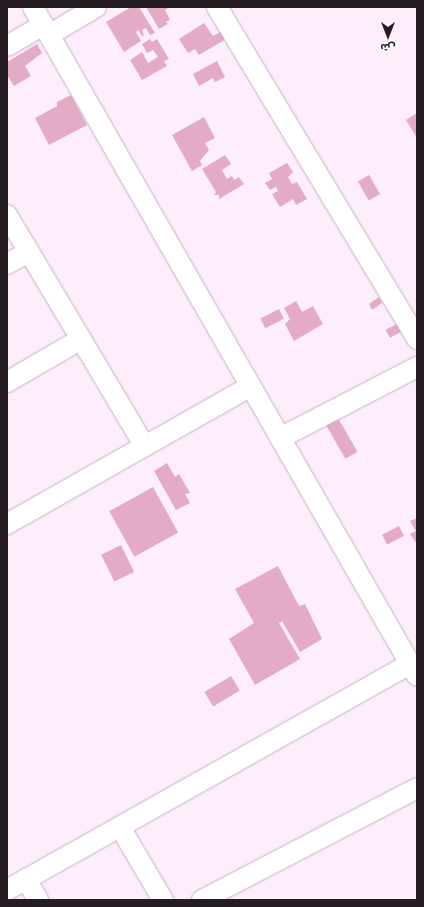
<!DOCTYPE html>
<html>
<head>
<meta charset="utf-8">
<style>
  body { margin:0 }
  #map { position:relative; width:424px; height:907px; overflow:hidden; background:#feeefc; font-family:Quicksand,"Noto Sans Arabic",sans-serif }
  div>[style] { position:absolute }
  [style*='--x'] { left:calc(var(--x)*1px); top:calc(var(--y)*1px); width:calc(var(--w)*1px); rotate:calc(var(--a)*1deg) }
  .building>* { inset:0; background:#e3abc6; transform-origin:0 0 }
  .roads { filter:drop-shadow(0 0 1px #c9b0c6) drop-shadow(0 0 1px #c9b0c6) }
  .minor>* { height:20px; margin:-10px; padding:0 10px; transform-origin:10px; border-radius:10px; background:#fff }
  span { translate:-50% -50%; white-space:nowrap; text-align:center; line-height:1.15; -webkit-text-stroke:3px #fff; paint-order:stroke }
  .frame { position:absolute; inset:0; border:8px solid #251c24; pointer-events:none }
  .north { position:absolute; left:368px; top:16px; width:40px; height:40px; -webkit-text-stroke:3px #fff; paint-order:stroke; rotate:180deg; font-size:11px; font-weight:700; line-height:16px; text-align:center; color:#251c24 }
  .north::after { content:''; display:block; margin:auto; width:14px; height:18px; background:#251c24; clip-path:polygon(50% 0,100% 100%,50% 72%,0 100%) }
</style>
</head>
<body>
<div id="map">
  <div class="building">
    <i style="clip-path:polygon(131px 7px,139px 7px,155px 33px,150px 35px,146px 28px,142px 30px,144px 35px,142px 36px,138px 30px,136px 32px,141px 41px,124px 52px,106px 22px)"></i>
    <i style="clip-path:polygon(146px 7px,170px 7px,165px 10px,170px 20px,166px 22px,168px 24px,159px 29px)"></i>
    <i style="clip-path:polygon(204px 23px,213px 36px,222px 31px,226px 39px,199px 55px,195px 49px,188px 53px,179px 39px)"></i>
    <i style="clip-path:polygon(150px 39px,152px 42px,157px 39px,169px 59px,164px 61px,167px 66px,142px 80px,130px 60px,142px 52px,148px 63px,158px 57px,153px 50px,147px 53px,142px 44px)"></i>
    <i style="clip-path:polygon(37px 44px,42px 53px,25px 66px,31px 76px,14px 86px,7px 75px,7px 62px)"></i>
    <i style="clip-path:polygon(217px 61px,225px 77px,215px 82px,213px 78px,199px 86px,193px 74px)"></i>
    <i style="clip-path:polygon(71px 95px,87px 125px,49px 145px,35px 118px,57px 106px,57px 102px)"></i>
    <i style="clip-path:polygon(417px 113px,417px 138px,406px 120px)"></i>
    <i style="clip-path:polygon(204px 117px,215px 138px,205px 143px,209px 150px,200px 161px,202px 165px,192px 171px,172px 135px)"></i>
    <i style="clip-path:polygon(225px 155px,231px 164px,222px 170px,227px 179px,232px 176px,234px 180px,239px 177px,244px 184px,219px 199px,219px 195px,214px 195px,216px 192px,202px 169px)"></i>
    <i style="clip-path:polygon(287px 163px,293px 172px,288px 177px,292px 184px,297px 182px,307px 199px,296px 205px,293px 199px,280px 207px,272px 194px,278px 191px,276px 187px,270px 190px,265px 183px,272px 179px,269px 173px)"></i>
    <i style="left:369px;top:175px;width:22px;height:13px;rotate:60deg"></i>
    <i style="clip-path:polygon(379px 297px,382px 303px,372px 310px,369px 304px)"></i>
    <i style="clip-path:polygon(296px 301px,302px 312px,313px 306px,323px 324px,294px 341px,285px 324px,290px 319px,284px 308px)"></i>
    <i style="left:279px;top:309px;width:11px;height:21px;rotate:63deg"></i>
    <i style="left:399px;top:323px;width:9px;height:15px;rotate:63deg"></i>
    <i style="left:338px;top:418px;width:39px;height:14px;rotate:60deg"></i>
    <i style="clip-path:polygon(167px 463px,175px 477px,179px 474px,190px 493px,185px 494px,190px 503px,176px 510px,154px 471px)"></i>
    <i style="left:153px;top:487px;width:52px;height:50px;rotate:61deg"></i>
    <i style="clip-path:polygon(417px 518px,417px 540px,415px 542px,410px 534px,416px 531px,410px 521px)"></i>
    <i style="left:399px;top:526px;width:11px;height:19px;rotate:63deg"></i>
    <i style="left:121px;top:545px;width:30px;height:22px;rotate:64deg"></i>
    <i style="clip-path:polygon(278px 566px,299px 606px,305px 604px,322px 639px,300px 652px,282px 621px,279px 623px,300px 659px,255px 685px,229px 639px,254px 623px,235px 589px)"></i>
    <i style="left:231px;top:676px;width:17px;height:31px;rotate:59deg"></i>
  </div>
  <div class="roads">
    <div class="minor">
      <i style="--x:33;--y:7;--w:771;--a:60.14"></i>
      <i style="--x:217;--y:7;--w:388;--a:58.9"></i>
      <i style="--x:49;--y:35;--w:55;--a:-30.8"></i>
      <i style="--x:7;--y:46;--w:42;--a:-30.3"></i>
      <i style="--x:7;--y:215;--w:144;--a:59.2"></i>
      <i style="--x:81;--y:339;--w:86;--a:149.8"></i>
      <i style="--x:7;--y:264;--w:25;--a:-29"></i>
      <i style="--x:81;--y:339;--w:123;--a:59.3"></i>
      <i style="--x:280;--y:438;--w:154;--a:-27.4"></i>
      <i style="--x:7;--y:524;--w:280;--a:-29.5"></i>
      <i style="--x:120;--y:827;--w:85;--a:59.5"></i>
      <i style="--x:26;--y:879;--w:24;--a:60"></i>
      <i style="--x:7;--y:890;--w:462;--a:-29.3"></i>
      <i style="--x:202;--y:900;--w:242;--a:-27.5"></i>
    </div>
  </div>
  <div class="frame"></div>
  <div class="north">ش</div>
</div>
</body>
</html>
